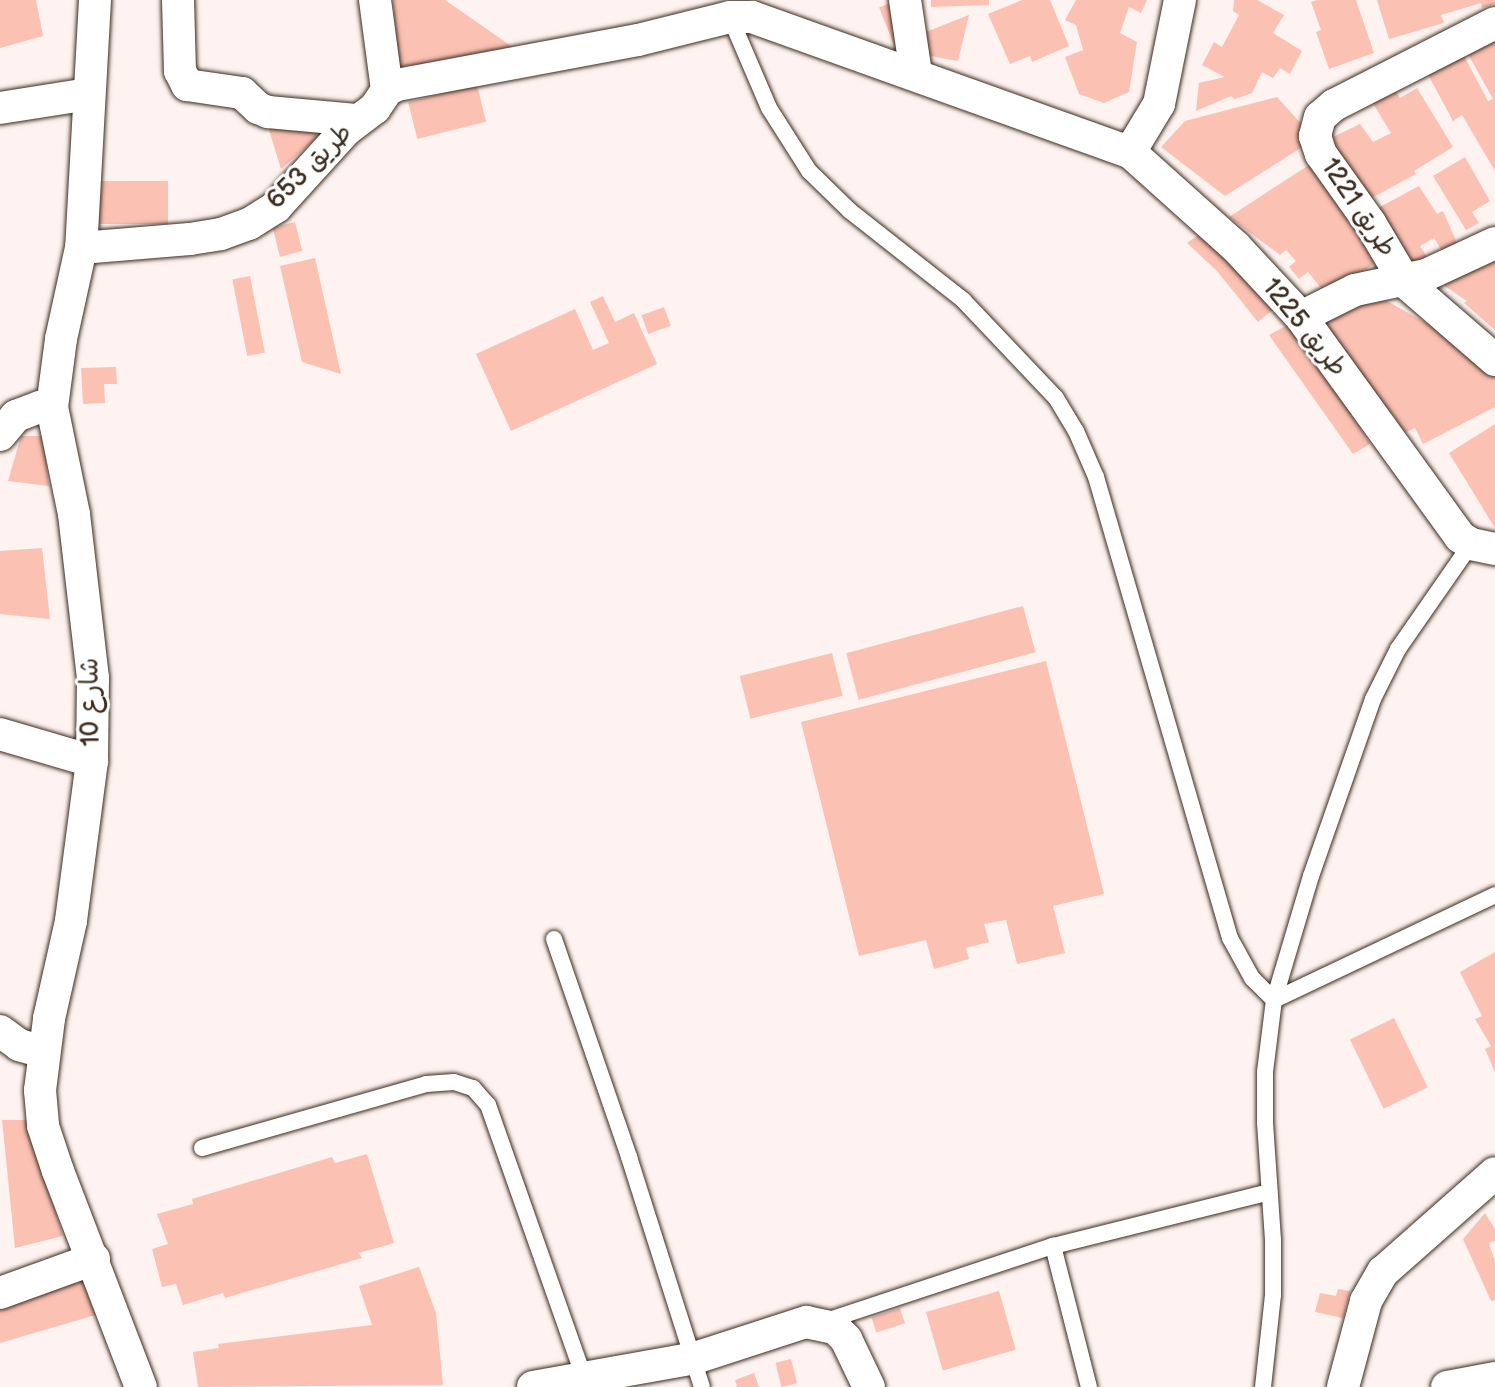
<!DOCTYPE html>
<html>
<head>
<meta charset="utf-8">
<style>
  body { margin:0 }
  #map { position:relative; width:1495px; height:1387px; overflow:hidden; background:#fef3f0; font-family:"Balsamiq Sans","Playpen Sans Arabic",sans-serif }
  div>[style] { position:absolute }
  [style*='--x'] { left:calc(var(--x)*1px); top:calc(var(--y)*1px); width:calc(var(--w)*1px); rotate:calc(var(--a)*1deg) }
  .building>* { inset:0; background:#fbc1b3; transform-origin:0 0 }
  .roads { filter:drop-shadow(0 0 2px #3b2a1e) drop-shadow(0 0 2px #3b2a1e) }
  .lane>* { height:16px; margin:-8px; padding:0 8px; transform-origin:8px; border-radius:8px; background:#fff }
  .street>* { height:32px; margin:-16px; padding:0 16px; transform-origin:16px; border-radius:16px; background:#fff }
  span { translate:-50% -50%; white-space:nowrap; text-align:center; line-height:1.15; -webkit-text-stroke:6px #fff; paint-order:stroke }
  .street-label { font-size:26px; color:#3b2a1e }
</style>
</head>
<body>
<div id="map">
  <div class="building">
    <i style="clip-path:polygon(0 0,36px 0,43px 36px,0 48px)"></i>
    <i style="clip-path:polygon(393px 0,445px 0,521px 53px,399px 67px)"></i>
    <i style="clip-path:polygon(931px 0,989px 0,989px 5px,931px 7px)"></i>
    <i style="clip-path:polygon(1022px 0,1050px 0,1069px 46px,1032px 62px,1030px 56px,1010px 64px,988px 14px)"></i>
    <i style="clip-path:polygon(1076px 0,1147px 0,1141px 13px,1129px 7px,1120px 33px,1137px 42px,1129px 92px,1104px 103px,1079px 94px,1065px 57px,1083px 50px,1076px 25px,1065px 20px)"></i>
    <i style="clip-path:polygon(1234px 0,1257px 0,1284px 15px,1273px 33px,1302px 51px,1290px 74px,1280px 68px,1273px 78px,1262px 72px,1252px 93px,1235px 99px,1231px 96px,1196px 111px,1199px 83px,1225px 77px,1202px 65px,1214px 42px,1222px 47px,1239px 15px,1233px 11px)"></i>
    <i style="clip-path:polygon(1317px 0,1356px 0,1374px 53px,1329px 69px,1316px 32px,1321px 30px,1311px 2px)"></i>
    <i style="clip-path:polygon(1377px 0,1495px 0,1495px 4px,1482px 8px,1481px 3px,1441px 15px,1444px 23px,1389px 39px)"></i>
    <i style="left:893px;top:2px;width:46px;height:15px;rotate:68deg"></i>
    <i style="clip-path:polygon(969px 15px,958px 61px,918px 54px,913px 37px)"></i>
    <i style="clip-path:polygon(1495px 31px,1495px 171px,1462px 115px,1453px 121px,1426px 71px,1462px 52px,1488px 101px,1493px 99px,1464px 47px)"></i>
    <i style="clip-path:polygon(1391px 83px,1400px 98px,1417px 88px,1453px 147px,1414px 171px,1416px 174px,1368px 200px,1327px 140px,1360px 124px,1373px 142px,1391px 133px,1369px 97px)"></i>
    <i style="left:477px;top:85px;width:38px;height:71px;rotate:76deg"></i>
    <i style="clip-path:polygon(1277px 97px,1315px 139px,1225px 196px,1161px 147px,1185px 121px)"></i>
    <i style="clip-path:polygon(265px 117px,312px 119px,317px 138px,281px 169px)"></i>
    <i style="clip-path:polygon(1465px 157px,1490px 201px,1472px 212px,1479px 223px,1466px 230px,1433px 176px)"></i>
    <i style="clip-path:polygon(1312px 163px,1387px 255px,1334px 291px,1330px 283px,1321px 288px,1308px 272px,1299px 279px,1289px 267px,1296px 261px,1286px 250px,1280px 255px,1229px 217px)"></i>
    <i style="left:168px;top:181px;width:43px;height:71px;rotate:90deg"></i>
    <i style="clip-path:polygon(1419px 186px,1437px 214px,1443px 211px,1457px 243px,1442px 251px,1434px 238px,1420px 246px,1432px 265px,1417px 273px,1378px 208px)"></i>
    <i style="left:295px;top:222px;width:30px;height:23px;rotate:76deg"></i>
    <i style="clip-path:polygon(1207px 229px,1277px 306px,1258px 322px,1217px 271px,1187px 243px)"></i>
    <i style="clip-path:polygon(1495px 253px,1495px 330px,1464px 303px,1467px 301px,1439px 282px)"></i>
    <i style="clip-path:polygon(315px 258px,341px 374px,302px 362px,280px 266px)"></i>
    <i style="left:250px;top:276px;width:78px;height:18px;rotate:79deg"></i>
    <i style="clip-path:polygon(1367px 290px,1428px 324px,1439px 317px,1495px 372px,1495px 407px,1423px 444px,1415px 428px,1404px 433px,1392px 413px,1387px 417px,1322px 320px)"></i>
    <i style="clip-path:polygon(603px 296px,615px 322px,634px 313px,657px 364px,511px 431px,476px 354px,575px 309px,593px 350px,609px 343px,590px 302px)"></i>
    <i style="left:664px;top:307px;width:20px;height:24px;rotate:70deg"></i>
    <i style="clip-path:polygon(1293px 322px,1370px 444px,1353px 454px,1269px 335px)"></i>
    <i style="clip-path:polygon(116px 367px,117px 384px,104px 384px,105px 403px,83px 404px,81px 368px)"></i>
    <i style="clip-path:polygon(1495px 424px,1495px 528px,1449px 453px)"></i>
    <i style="clip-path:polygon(21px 436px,43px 436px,49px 486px,8px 481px)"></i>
    <i style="clip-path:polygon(42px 548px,50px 619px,0 614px,0 551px)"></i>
    <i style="left:1023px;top:606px;width:48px;height:183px;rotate:75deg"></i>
    <i style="left:832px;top:653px;width:44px;height:95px;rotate:76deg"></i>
    <i style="clip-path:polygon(1046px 661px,1104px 894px,1053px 906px,1065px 953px,1017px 964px,1006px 920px,984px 924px,989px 942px,966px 948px,969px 959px,934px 969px,926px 940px,859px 956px,801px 722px)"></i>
    <i style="clip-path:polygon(1495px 952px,1495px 1072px,1485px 1049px,1491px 1046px,1475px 1019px,1482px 1016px,1460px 972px)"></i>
    <i style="left:1394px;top:1018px;width:77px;height:49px;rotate:64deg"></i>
    <i style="clip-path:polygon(2px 1120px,27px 1120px,63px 1236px,15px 1248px)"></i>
    <i style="clip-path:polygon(367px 1154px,394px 1243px,359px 1253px,362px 1258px,225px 1298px,223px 1293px,183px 1305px,176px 1284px,162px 1287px,152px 1249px,168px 1244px,157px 1214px,193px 1204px,192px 1199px,332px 1157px,335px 1163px)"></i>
    <i style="clip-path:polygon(1485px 1213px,1495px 1229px,1495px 1241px,1489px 1243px,1495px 1262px,1495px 1300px,1491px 1301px,1463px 1239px)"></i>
    <i style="clip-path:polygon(419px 1267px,436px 1313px,443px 1385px,198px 1387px,193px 1352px,219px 1348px,218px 1344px,372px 1325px,359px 1286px)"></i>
    <i style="clip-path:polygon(89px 1278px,99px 1314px,0 1343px,0 1295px)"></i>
    <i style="clip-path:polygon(1338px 1289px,1350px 1291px,1343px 1318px,1315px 1312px,1320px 1293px,1336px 1296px)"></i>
    <i style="left:999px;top:1291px;width:61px;height:76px;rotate:74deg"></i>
    <i style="left:900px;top:1308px;width:16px;height:30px;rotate:72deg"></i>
    <i style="left:791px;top:1359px;width:25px;height:16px;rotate:76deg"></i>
    <i style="clip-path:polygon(754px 1373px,759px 1387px,737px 1387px,735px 1380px)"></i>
  </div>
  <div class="roads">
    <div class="lane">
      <i style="--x:730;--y:17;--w:99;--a:66.8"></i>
      <i style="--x:769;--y:108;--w:75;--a:57.6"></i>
      <i style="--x:809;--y:171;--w:57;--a:44.3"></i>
      <i style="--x:850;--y:211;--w:144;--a:38.2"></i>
      <i style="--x:963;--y:300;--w:135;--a:46.5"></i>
      <i style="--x:1056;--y:398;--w:39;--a:59"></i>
      <i style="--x:1076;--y:431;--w:50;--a:66.5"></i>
      <i style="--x:1096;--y:477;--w:480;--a:73.8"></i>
      <i style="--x:1230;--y:938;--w:46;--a:61.2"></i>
      <i style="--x:1252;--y:978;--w:31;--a:45"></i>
      <i style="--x:1274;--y:1000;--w:245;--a:-25.4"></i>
      <i style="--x:554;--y:939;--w:231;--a:71"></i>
      <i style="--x:629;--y:1157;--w:241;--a:72.4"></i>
      <i style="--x:202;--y:1148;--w:233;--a:-15.9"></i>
      <i style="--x:426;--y:1084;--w:28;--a:-4"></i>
      <i style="--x:454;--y:1082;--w:20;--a:18"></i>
      <i style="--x:473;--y:1088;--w:23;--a:49"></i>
      <i style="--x:488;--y:1105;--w:292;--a:70.6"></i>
      <i style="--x:1053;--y:1246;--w:146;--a:75.7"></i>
      <i style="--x:826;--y:1321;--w:239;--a:-18.3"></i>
      <i style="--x:1053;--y:1246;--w:223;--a:-14"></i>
      <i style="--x:1263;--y:1387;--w:93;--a:-83.8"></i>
      <i style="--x:1273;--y:1295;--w:55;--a:-90"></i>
      <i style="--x:1273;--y:1240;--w:118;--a:-93.9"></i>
      <i style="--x:1265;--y:1122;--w:50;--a:-90"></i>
      <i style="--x:1265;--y:1072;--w:73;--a:-82.9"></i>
      <i style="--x:1274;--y:1000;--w:129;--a:-73.4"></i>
      <i style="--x:1311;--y:876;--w:188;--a:-70.7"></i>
      <i style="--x:1373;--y:699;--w:56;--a:-63.4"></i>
      <i style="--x:1398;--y:649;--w:128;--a:-55.2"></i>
    </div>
    <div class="street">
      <i style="--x:95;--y:0;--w:248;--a:93.2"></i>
      <i style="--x:81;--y:248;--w:93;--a:102.4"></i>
      <i style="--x:61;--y:339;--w:69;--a:97.5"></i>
      <i style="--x:52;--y:407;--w:109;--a:78.4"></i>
      <i style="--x:74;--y:514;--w:165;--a:83.4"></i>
      <i style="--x:93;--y:678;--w:83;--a:90.7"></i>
      <i style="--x:92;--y:761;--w:161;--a:97.5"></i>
      <i style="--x:71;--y:921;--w:100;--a:102.7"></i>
      <i style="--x:49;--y:1019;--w:72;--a:97.2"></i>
      <i style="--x:40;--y:1090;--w:36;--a:85"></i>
      <i style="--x:43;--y:1126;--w:47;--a:71.6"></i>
      <i style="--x:58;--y:1171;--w:231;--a:69"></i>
      <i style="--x:178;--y:0;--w:71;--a:88.4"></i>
      <i style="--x:180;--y:71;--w:16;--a:63"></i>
      <i style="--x:187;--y:85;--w:56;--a:8.3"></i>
      <i style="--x:242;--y:93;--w:22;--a:43"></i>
      <i style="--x:258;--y:108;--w:11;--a:22"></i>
      <i style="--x:268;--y:112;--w:88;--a:5.2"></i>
      <i style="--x:375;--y:0;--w:91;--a:82.4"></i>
      <i style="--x:905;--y:0;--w:75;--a:81.5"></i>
      <i style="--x:1495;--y:23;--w:181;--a:153"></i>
      <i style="--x:1334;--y:105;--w:18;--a:139"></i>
      <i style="--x:1320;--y:117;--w:20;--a:105"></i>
      <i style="--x:1315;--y:136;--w:19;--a:72"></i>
      <i style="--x:1321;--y:154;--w:85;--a:54.6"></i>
      <i style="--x:1370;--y:223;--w:69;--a:59.3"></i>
      <i style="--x:1405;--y:282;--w:119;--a:40.9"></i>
      <i style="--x:0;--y:108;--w:89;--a:-9"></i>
      <i style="--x:1130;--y:152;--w:56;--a:-58.9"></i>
      <i style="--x:1159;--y:104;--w:106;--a:-78.6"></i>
      <i style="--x:81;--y:248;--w:109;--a:-4.7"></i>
      <i style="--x:190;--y:239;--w:31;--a:-9"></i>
      <i style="--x:221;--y:234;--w:30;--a:-20"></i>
      <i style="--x:249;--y:224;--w:32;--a:-32"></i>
      <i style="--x:276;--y:207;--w:104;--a:-47.7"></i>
      <i style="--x:346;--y:130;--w:36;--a:-37"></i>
      <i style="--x:375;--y:108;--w:22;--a:-56"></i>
      <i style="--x:387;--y:90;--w:11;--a:-27"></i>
      <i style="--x:397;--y:85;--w:245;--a:-10.6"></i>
      <i style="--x:638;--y:40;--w:95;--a:-14"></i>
      <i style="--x:730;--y:17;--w:22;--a:0"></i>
      <i style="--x:752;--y:17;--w:401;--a:19.7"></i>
      <i style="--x:1130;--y:152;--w:142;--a:41.9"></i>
      <i style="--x:1236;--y:247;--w:96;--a:47.1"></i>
      <i style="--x:1301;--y:317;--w:271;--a:54.1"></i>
      <i style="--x:1460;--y:537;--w:13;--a:32"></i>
      <i style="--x:1471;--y:544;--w:25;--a:12"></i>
      <i style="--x:1301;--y:317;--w:60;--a:-26.6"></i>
      <i style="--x:1355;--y:290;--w:73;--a:-11.9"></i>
      <i style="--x:1426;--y:275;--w:76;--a:-24.9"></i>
      <i style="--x:0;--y:435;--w:25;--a:-50"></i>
      <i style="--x:16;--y:416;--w:26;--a:-21"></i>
      <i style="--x:40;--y:407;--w:12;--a:0"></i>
      <i style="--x:0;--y:734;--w:96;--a:16.4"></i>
      <i style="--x:0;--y:1031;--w:24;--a:36"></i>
      <i style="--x:19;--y:1045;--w:25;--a:16"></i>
      <i style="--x:0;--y:1293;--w:100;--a:-19.9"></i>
      <i style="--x:533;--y:1387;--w:165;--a:-10.1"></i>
      <i style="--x:695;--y:1358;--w:117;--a:-18"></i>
      <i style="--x:806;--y:1322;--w:30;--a:12"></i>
      <i style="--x:835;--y:1328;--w:16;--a:45"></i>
      <i style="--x:846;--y:1339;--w:53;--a:64.4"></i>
      <i style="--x:1343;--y:1387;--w:89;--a:-75"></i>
      <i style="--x:1366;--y:1301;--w:34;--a:-60"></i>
      <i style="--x:1383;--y:1272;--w:149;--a:-41.5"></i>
      <i style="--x:1447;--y:1387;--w:49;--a:-10.6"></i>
    </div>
  </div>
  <div class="street-label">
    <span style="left:310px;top:167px;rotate:-45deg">طريق 653</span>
    <span style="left:1358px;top:208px;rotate:56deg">طريق 1221</span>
    <span style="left:1304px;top:328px;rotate:51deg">طريق 1225</span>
    <span style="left:91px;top:702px;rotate:-91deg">شارع 10</span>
  </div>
</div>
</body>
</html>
